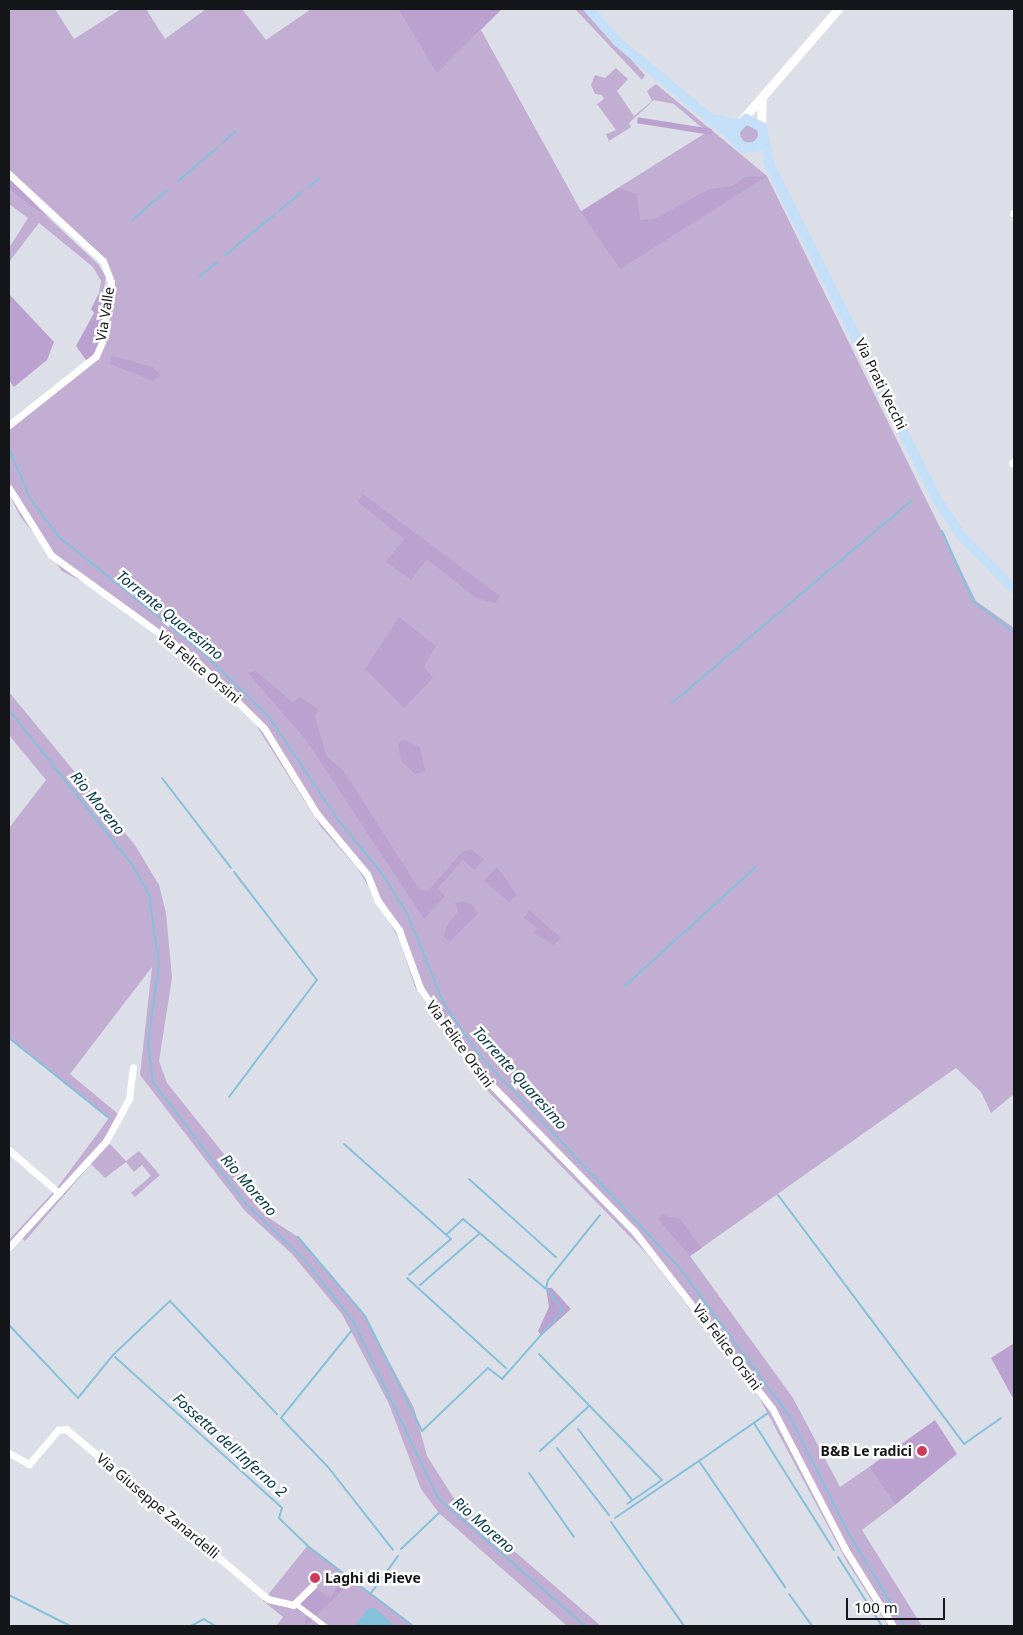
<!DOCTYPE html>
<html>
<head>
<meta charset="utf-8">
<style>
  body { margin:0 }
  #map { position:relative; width:1023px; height:1635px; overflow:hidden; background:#dcdfe7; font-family:"Noto Sans",sans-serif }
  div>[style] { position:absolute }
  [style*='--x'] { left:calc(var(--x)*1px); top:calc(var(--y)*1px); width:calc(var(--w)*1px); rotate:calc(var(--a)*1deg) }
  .green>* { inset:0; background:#c2aed2 }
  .round { border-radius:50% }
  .forest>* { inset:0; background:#bba1d0; transform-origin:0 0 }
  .water>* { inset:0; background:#85c1db }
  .stream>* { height:2px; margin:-1px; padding:0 1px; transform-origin:1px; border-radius:1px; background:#85c1db }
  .pedestrian>* { height:5px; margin:-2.5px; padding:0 2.5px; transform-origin:2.5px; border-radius:2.5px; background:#fff }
  .minor>* { height:7px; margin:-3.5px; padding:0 3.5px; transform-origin:3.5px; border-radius:3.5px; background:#fff }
  .tertiary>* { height:9px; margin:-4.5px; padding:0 4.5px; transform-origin:4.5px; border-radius:4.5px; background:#fff }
  .secondary>* { height:10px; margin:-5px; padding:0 5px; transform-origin:5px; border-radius:5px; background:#c4e0f8 }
  .dots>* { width:14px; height:14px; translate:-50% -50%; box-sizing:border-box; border:2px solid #fff; border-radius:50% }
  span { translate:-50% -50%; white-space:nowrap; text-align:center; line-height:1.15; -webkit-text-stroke:5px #fff; paint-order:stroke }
  .street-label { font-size:14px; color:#141518 }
  .poi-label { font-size:14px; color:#141518; font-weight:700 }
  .right { translate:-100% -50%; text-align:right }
  .left { translate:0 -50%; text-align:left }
  .water-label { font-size:15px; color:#003648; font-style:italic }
  .frame { position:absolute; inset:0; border:10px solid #141518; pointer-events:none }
  .scale { position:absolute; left:846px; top:1598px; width:99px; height:22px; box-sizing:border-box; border:2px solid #141518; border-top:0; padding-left:6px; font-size:15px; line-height:18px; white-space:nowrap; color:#141518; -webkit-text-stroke:4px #fff; paint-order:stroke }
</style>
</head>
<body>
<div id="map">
  <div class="green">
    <i style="clip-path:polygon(9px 9px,55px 9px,74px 39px,121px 9px,146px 9px,165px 39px,206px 9px,242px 9px,266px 40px,311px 9px,398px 9px,437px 72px,481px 30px,581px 211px,707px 132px,674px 104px,654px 100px,629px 123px,631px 127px,609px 141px,606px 134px,616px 130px,597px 104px,604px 99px,602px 95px,595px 94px,591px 85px,595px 75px,605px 78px,616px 68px,628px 79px,617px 91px,634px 116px,652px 101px,647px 91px,656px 84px,767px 176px,976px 601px,1014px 628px,1014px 1094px,991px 1113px,981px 1092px,956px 1068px,690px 1256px,793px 1398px,840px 1487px,869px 1467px,895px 1505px,862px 1530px,922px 1626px,888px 1626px,846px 1560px,760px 1399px,647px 1254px,476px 1079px,415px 987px,399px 939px,358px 869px,321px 827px,254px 722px,197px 667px,99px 591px,62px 571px,20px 516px,9px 494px,9px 425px,88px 363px,102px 342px,109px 269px,9px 174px)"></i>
    <i style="clip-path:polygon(575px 9px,585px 9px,645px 75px,642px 80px)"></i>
    <i class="round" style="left:740px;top:125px;width:18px;height:18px"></i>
    <i style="clip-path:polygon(9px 190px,52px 221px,98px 264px,106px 277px,103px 293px,99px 293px,101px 281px,93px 267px,39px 223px,9px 262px,9px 248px,28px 218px,9px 204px)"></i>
    <i style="clip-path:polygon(9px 692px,135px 845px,159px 885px,166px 913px,172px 978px,159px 1061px,167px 1083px,272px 1214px,269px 1218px,298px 1237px,362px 1311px,414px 1408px,427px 1456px,455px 1500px,601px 1626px,567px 1626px,439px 1513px,421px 1489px,389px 1404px,342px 1314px,292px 1254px,245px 1211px,140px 1075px,152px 967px,70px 1074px,123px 1118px,108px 1142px,126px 1161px,139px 1151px,160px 1175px,135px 1197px,131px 1193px,151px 1176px,142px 1165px,134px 1172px,126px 1162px,105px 1178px,91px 1164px,25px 1241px,19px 1236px,9px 1247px,9px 1240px,57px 1188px,109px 1118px,9px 1038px,9px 828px,46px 780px,9px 735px)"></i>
    <i style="clip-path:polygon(308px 1545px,409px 1623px,413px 1626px,276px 1626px,283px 1617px,263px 1601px)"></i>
  </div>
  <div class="forest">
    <i style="clip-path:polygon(398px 9px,502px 9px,437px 73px)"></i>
    <i style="left:712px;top:129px;width:6px;height:75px;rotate:99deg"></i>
    <i style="clip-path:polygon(767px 176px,620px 269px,581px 212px,619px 188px,637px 194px,640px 220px,654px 219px,709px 189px,730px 187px,746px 177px)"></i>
    <i style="clip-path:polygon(9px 178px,52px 221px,9px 190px)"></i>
    <i style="clip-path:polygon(99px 293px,109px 297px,102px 342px,88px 363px,76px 346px,94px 313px,91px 309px)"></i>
    <i style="clip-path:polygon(9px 294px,54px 342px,47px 360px,14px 387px,9px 380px)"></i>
    <i style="clip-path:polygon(112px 356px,153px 367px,161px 375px,153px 381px,110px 364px)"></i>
    <i style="clip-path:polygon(363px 494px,500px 596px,495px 603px,476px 598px,427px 559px,411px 580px,386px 562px,404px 539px,358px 502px)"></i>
    <i style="clip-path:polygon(399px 617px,436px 646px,424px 667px,433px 678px,404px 708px,365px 669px)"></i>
    <i style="clip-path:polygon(256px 671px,292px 702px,300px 697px,319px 709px,315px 717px,327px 757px,343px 770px,420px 890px,429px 890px,462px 852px,470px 849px,484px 859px,474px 870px,463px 860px,438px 888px,445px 896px,424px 919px,306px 740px,248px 673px)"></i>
    <i style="clip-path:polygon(403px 739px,420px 747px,425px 771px,415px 774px,401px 761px,398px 744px)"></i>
    <i style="clip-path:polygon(497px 867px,517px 895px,509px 902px,484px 881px)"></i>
    <i style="clip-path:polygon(463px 901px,472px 904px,478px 914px,449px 942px,444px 936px,447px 926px,458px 911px,455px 903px)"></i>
    <i style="clip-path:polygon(529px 910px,561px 938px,554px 945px,533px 933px,537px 928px,524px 918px)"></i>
    <i style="clip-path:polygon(663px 1215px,680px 1219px,702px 1248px,690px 1256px,658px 1219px)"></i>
    <i style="clip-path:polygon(546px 1288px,552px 1288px,571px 1309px,541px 1336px,538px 1331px,549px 1307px)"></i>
    <i style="clip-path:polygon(1014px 1343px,1014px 1400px,991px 1358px)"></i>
    <i style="clip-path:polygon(935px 1420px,957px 1454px,895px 1505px,869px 1467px)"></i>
    <i style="clip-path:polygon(344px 1577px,351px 1582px,305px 1626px,306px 1615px,300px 1611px,305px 1610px,296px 1604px,313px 1586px,330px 1598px)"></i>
  </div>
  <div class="water">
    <i style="clip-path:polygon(369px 1608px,375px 1608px,395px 1626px,354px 1626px)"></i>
  </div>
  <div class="stream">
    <i style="--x:223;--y:142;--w:16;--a:-40"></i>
    <i style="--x:178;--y:181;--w:51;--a:-40.2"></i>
    <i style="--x:308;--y:188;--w:15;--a:-42"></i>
    <i style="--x:279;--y:211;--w:30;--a:-40"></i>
    <i style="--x:132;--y:220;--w:46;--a:-40.6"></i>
    <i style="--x:224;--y:256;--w:65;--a:-39.4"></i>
    <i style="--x:200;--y:276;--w:22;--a:-39"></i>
    <i style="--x:9;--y:449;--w:53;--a:66.8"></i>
    <i style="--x:30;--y:498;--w:49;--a:53.4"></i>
    <i style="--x:59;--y:537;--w:179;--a:38.7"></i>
    <i style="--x:199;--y:649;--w:98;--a:44.2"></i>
    <i style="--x:269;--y:717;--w:124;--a:56.2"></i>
    <i style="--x:338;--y:820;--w:66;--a:50.5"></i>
    <i style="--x:380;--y:871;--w:50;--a:57.3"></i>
    <i style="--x:407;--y:913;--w:98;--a:67.9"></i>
    <i style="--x:444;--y:1004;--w:58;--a:55.5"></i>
    <i style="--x:477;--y:1052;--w:294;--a:46.8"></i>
    <i style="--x:678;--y:1266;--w:188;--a:53.4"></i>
    <i style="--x:790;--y:1417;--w:133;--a:63.2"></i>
    <i style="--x:850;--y:1536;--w:105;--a:58.6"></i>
    <i style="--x:942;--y:531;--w:77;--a:66.1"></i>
    <i style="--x:973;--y:601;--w:51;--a:37.1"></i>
    <i style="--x:672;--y:703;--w:314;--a:-40.2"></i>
    <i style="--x:9;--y:710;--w:199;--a:51.5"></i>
    <i style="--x:133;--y:866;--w:33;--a:61"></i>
    <i style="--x:149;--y:895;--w:70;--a:81.8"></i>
    <i style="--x:159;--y:964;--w:80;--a:97.9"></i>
    <i style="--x:148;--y:1043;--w:39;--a:83"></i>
    <i style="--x:153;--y:1082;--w:153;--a:52.7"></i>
    <i style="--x:246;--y:1204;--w:81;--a:43.5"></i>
    <i style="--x:305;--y:1260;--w:78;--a:51.8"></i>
    <i style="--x:353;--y:1321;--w:196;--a:64.3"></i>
    <i style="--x:438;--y:1498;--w:195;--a:41"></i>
    <i style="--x:162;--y:778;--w:113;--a:52.5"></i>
    <i style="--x:625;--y:986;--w:178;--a:-42.3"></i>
    <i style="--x:9;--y:1038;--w:128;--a:38.7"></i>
    <i style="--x:229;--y:1097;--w:146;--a:-53.1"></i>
    <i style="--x:317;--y:980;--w:136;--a:-127.5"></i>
    <i style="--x:344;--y:1144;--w:143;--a:41.6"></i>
    <i style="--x:451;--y:1239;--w:55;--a:139.4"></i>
    <i style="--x:469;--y:1179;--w:117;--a:41.9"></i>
    <i style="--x:778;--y:1195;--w:311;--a:53.2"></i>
    <i style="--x:964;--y:1444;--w:45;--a:-35.1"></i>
    <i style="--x:447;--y:1234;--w:22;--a:-43"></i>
    <i style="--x:463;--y:1219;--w:107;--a:40.1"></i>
    <i style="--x:298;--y:1237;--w:104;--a:49.7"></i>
    <i style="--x:365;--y:1316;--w:128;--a:63.6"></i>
    <i style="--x:422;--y:1431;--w:91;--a:-43.7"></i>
    <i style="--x:488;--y:1368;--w:18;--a:38"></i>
    <i style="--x:502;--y:1379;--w:92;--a:-48.5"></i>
    <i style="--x:563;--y:1310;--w:28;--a:-128"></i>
    <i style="--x:546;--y:1288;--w:8;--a:-76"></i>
    <i style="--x:548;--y:1280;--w:83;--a:-51.3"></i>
    <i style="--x:407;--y:1278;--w:134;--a:42.3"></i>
    <i style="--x:420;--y:1285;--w:78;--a:-40.8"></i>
    <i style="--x:9;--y:1325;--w:100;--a:46.6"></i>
    <i style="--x:78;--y:1398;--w:55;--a:-50.9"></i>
    <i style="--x:113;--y:1355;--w:79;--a:-43.5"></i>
    <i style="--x:170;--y:1301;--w:156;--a:46.6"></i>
    <i style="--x:352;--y:1330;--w:113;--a:128.9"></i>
    <i style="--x:281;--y:1418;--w:68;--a:46.2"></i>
    <i style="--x:328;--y:1467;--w:105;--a:51.9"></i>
    <i style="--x:539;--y:1354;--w:176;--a:45.7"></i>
    <i style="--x:662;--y:1480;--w:42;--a:145.6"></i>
    <i style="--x:115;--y:1357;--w:225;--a:42.1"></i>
    <i style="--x:282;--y:1508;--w:10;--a:107"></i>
    <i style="--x:279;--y:1518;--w:43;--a:44.1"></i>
    <i style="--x:310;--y:1548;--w:129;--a:37.1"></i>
    <i style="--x:754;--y:1423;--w:150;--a:57.8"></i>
    <i style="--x:578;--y:1429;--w:89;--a:52.7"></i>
    <i style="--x:557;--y:1448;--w:85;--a:52.2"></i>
    <i style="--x:540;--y:1451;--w:67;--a:-42.6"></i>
    <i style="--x:699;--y:1461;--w:84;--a:-34.8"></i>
    <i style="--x:529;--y:1473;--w:78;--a:54.9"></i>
    <i style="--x:615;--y:1518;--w:102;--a:-34.2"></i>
    <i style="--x:699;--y:1461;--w:153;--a:55.7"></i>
    <i style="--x:611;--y:1522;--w:127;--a:54.9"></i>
    <i style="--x:401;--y:1549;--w:52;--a:-43.5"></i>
    <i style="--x:838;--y:1557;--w:82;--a:57.5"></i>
    <i style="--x:371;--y:1593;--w:46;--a:-53.9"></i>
    <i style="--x:789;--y:1594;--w:39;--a:54"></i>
    <i style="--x:9;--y:1595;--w:68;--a:26.9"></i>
    <i style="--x:191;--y:1626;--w:15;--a:-28"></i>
    <i style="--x:204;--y:1619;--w:13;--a:32"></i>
  </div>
  <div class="pedestrian">
    <i style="--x:296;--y:1604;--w:36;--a:37"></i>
  </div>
  <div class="minor">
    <i style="--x:9;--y:174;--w:128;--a:42.8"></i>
    <i style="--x:103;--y:261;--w:22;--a:69"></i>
    <i style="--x:111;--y:282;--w:61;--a:98.5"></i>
    <i style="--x:102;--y:342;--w:15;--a:113"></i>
    <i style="--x:96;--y:356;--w:111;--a:141.6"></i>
    <i style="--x:1013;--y:213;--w:1;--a:0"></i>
    <i style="--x:1012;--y:463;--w:3;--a:-45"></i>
    <i style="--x:9;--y:488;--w:79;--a:57.9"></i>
    <i style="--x:51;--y:555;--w:174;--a:35.9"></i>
    <i style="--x:192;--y:657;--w:101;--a:44.6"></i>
    <i style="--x:264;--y:728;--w:101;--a:58.4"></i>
    <i style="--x:317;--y:814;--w:78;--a:50.2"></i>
    <i style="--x:367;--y:874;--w:29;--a:68"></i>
    <i style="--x:378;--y:901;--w:36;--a:54"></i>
    <i style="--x:399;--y:930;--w:62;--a:70.1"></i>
    <i style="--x:420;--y:988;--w:90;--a:56.3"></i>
    <i style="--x:470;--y:1063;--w:235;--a:45.7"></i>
    <i style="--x:634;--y:1231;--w:224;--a:52.1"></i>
    <i style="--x:772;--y:1408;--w:159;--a:62.6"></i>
    <i style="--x:845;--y:1549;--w:91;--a:58.1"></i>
    <i style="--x:9;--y:1150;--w:66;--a:40.7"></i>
    <i style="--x:9;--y:1247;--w:144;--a:-47.5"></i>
    <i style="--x:106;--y:1141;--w:48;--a:-61.3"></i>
    <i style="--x:129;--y:1099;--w:32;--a:-83"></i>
    <i style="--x:9;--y:1453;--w:23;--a:29"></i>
    <i style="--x:29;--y:1464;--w:45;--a:-49.5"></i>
    <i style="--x:58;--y:1430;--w:8;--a:-7"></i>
    <i style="--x:66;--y:1429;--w:264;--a:40.1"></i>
    <i style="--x:268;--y:1599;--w:26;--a:13"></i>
    <i style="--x:293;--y:1605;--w:28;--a:-44"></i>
  </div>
  <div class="tertiary">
    <i style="--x:741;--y:121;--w:148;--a:-49.1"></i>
    <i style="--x:761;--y:125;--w:28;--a:-88"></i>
  </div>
  <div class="secondary">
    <i style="--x:589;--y:9;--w:44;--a:48.7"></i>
    <i style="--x:618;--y:42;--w:152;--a:39.7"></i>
    <i style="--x:709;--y:119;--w:29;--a:10"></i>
    <i style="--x:764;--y:138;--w:12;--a:132"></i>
    <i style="--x:756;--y:147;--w:12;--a:175"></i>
    <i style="--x:744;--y:148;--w:11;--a:-139"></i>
    <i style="--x:736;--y:141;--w:10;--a:-101"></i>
    <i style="--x:734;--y:131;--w:17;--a:-45"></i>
    <i style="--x:746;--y:119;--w:18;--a:27"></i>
    <i style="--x:762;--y:127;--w:38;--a:79"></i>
    <i style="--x:769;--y:164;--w:373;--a:63.4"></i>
    <i style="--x:936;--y:498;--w:48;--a:56"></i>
    <i style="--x:963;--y:538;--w:72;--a:45"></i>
  </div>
  <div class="dots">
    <i style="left:922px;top:1451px;background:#cb3b5a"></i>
    <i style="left:315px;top:1578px;background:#cb3b5a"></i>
  </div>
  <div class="street-label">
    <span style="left:105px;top:314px;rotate:-81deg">Via Valle</span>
    <span style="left:881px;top:384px;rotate:64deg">Via Prati Vecchi</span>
    <span style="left:199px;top:667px;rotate:40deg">Via Felice Orsini</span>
    <span style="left:460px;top:1044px;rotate:54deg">Via Felice Orsini</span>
    <span style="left:727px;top:1347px;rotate:53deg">Via Felice Orsini</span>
    <span style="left:158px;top:1506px;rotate:40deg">Via Giuseppe Zanardelli</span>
  </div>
  <div class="poi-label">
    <span class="right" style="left:912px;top:1451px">B&amp;B Le radici</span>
    <span class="left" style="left:325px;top:1578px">Laghi di Pieve</span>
  </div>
  <div class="water-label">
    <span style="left:170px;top:615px;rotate:39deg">Torrente Quaresimo</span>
    <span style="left:98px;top:803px;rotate:51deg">Rio Moreno</span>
    <span style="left:520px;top:1078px;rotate:48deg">Torrente Quaresimo</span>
    <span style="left:249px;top:1185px;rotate:49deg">Rio Moreno</span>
    <span style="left:230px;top:1445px;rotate:42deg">Fossetta dell'Inferno 2</span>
    <span style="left:484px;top:1525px;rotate:41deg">Rio Moreno</span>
  </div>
  <div class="frame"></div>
  <div class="scale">100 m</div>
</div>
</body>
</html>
